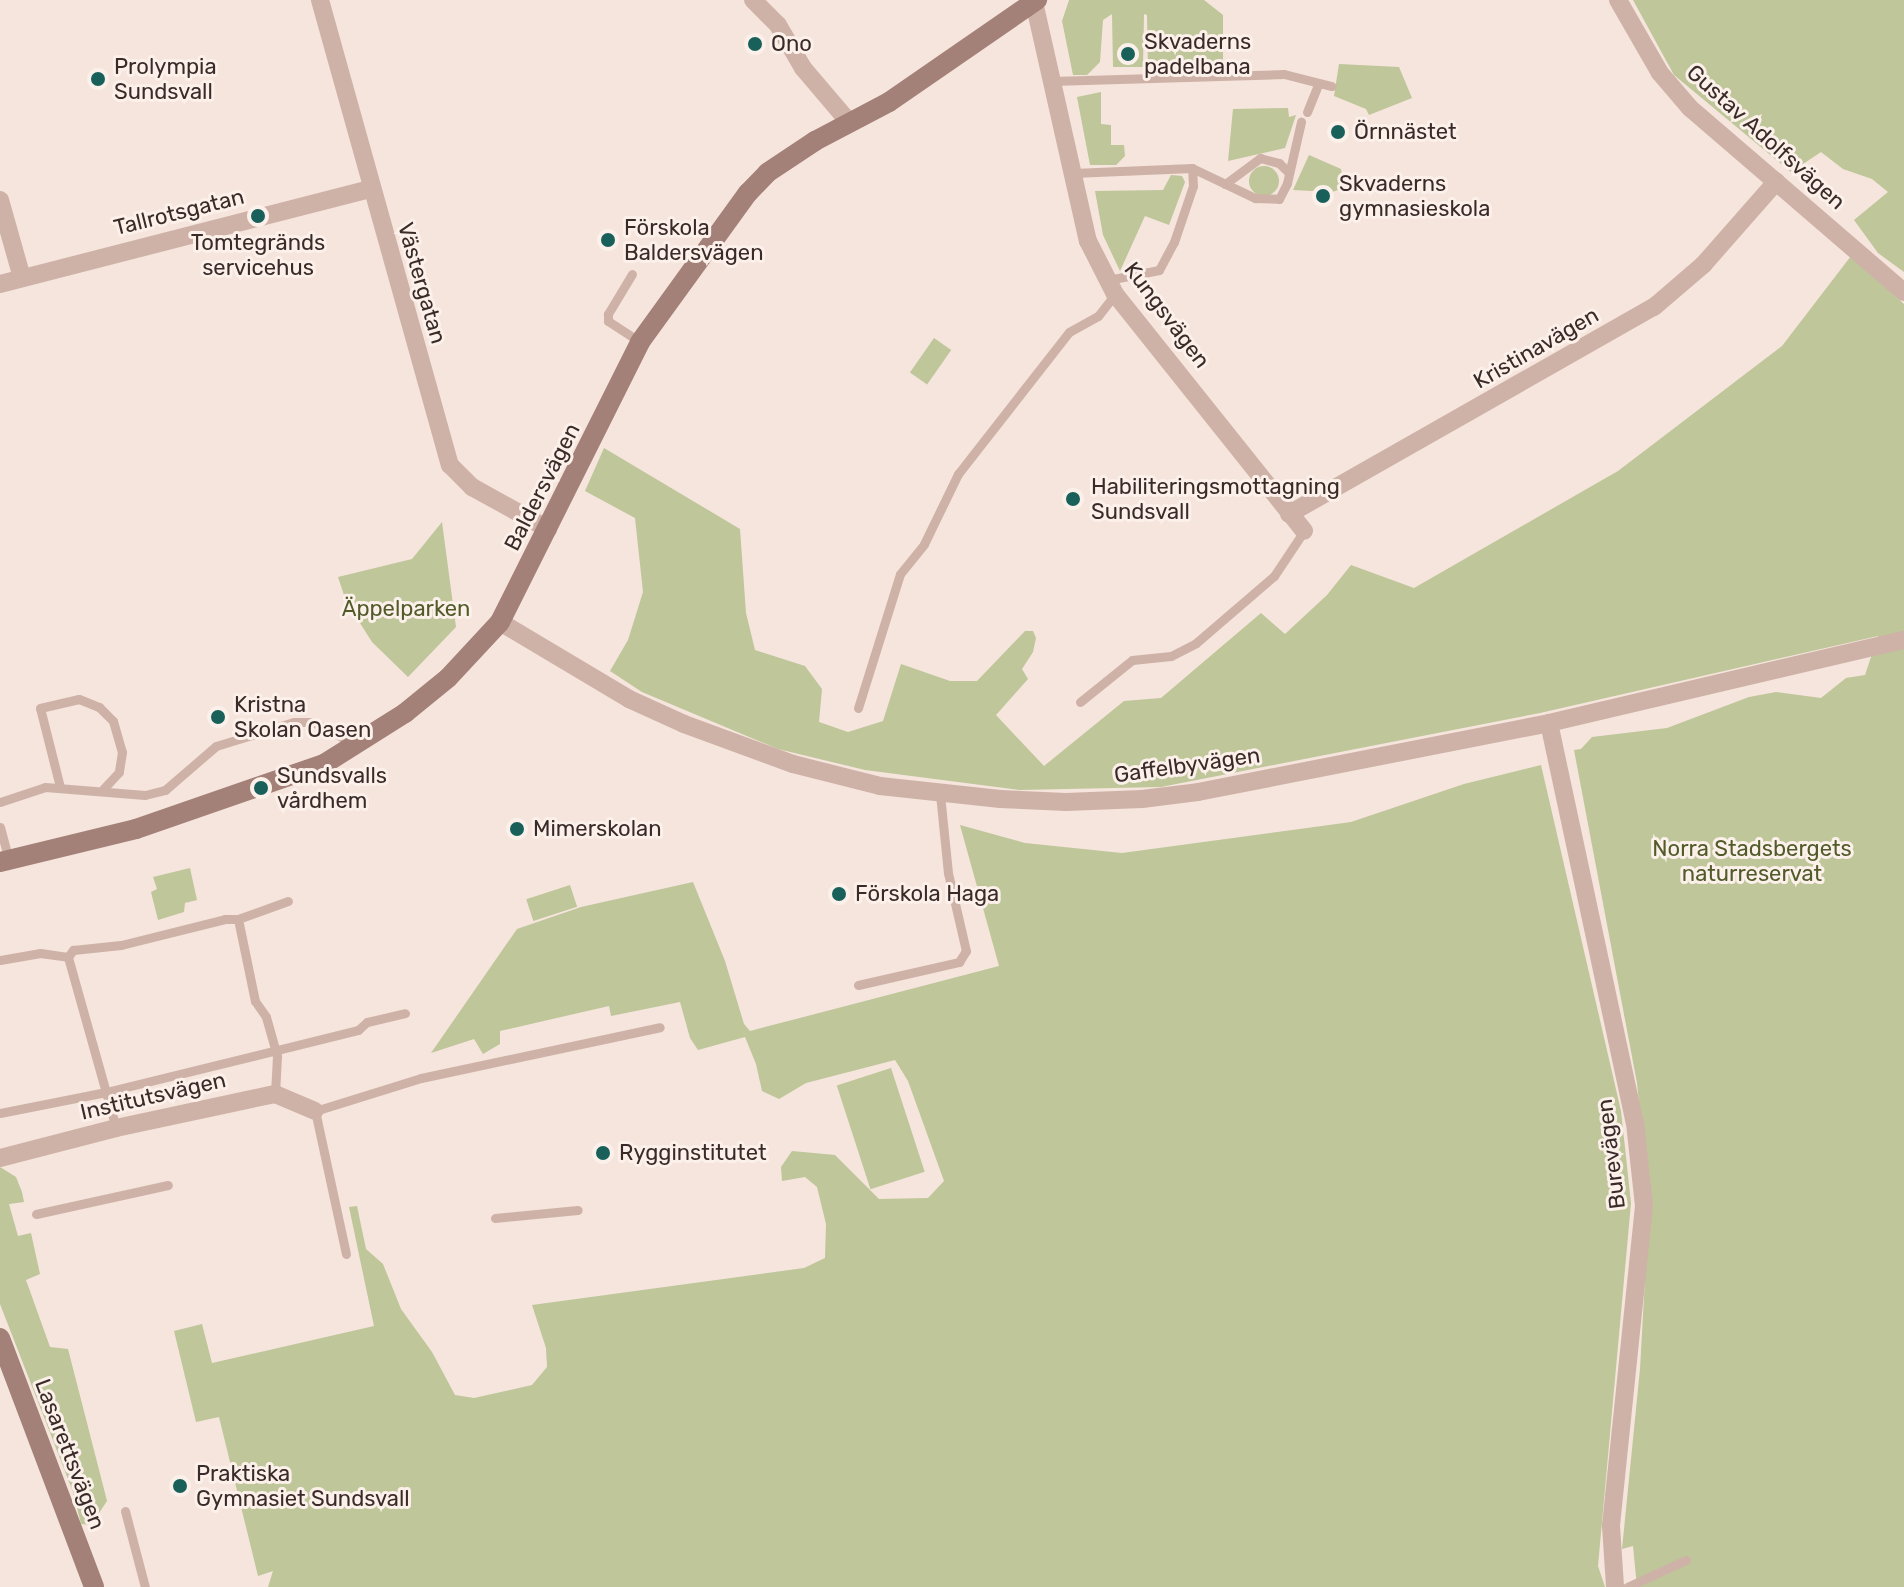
<!DOCTYPE html>
<html>
<head>
<meta charset="utf-8">
<style>
  body { margin:0 }
  #map { position:relative; width:1904px; height:1587px; overflow:hidden; background:#f5e5dc; font-family:Rubik,sans-serif }
  div>[style] { position:absolute }
  [style*='--x'] { left:calc(var(--x)*1px); top:calc(var(--y)*1px); width:calc(var(--w)*1px); rotate:calc(var(--a)*1deg) }
  .green>* { inset:0; background:#bec69a; transform-origin:0 0 }
  .round { border-radius:50% }
  .lane>* { height:9px; margin:-4.5px; padding:0 4.5px; transform-origin:4.5px; border-radius:4.5px; background:#cfb2a7 }
  .street>* { height:18px; margin:-9px; padding:0 9px; transform-origin:9px; border-radius:9px; background:#cfb2a7 }
  .secondary>* { height:20px; margin:-10px; padding:0 10px; transform-origin:10px; border-radius:10px; background:#a38078 }
  .dots>* { width:22px; height:22px; translate:-50% -50%; box-sizing:border-box; border:4px solid #fcf0ea; border-radius:50% }
  span { translate:-50% -50%; white-space:nowrap; text-align:center; line-height:1.15; -webkit-text-stroke:6px #fcf0ea; paint-order:stroke }
  .poi-label { font-size:22px; color:#3a2b28 }
  .left { translate:0 -50%; text-align:left }
  .street-label { font-size:22px; color:#3a2b28 }
  .park-label { font-size:22px; color:#515b29 }
</style>
</head>
<body>
<div id="map">
  <div class="green">
    <i style="clip-path:polygon(1069px 0,1204px 0,1223px 15px,1223px 70px,1148px 68px,1147px 15px,1144px 14px,1143px 67px,1113px 67px,1112px 14px,1103px 20px,1100px 62px,1087px 75px,1073px 75px,1062px 21px)"></i>
    <i style="clip-path:polygon(1633px 0,1904px 0,1904px 272px,1878px 253px,1854px 220px,1888px 192px,1872px 179px,1843px 169px,1821px 152px,1791px 172px,1674px 75px)"></i>
    <i style="clip-path:polygon(1339px 64px,1399px 67px,1412px 98px,1369px 115px,1366px 109px,1334px 96px)"></i>
    <i style="clip-path:polygon(1101px 92px,1101px 124px,1111px 125px,1111px 145px,1124px 145px,1125px 156px,1116px 165px,1090px 165px,1077px 97px)"></i>
    <i style="clip-path:polygon(1288px 108px,1289px 117px,1296px 115px,1285px 148px,1228px 161px,1233px 109px)"></i>
    <i style="clip-path:polygon(1309px 155px,1341px 169px,1344px 188px,1332px 192px,1293px 190px)"></i>
    <i class="round" style="left:1249px;top:166px;width:30px;height:30px"></i>
    <i style="clip-path:polygon(1171px 175px,1182px 176px,1185px 182px,1169px 225px,1145px 216px,1120px 271px,1103px 235px,1095px 191px,1163px 190px)"></i>
    <i style="clip-path:polygon(1851px 256px,1904px 304px,1904px 1587px,1637px 1587px,1633px 1546px,1622px 1549px,1640px 1369px,1649px 1206px,1637px 1083px,1574px 750px,1581px 749px,1592px 737px,1667px 728px,1749px 697px,1776px 692px,1821px 698px,1846px 678px,1865px 675px,1878px 636px,1540px 713px,1161px 787px,1019px 790px,865px 770px,778px 749px,642px 692px,610px 671px,628px 640px,643px 592px,635px 518px,585px 491px,604px 448px,740px 529px,746px 613px,755px 650px,805px 666px,822px 689px,819px 722px,848px 732px,883px 721px,901px 664px,950px 681px,977px 681px,1025px 631px,1033px 631px,1036px 638px,1033px 652px,1022px 669px,1028px 679px,996px 715px,1044px 766px,1124px 701px,1161px 698px,1261px 613px,1285px 634px,1327px 595px,1351px 565px,1414px 588px,1618px 471px,1782px 346px)"></i>
    <i style="left:934px;top:338px;width:21px;height:42px;rotate:35deg"></i>
    <i style="clip-path:polygon(442px 522px,456px 627px,408px 677px,372px 642px,346px 601px,338px 577px,412px 559px)"></i>
    <i style="clip-path:polygon(1541px 765px,1621px 1111px,1631px 1203px,1598px 1566px,1605px 1587px,268px 1587px,273px 1571px,258px 1576px,219px 1417px,196px 1422px,174px 1331px,202px 1324px,212px 1363px,374px 1326px,349px 1207px,357px 1206px,366px 1249px,383px 1264px,401px 1309px,432px 1352px,455px 1395px,474px 1398px,532px 1385px,547px 1367px,546px 1348px,532px 1305px,804px 1268px,825px 1258px,826px 1224px,817px 1187px,805px 1177px,782px 1181px,781px 1167px,792px 1151px,835px 1155px,879px 1199px,928px 1198px,944px 1181px,908px 1081px,895px 1060px,806px 1083px,779px 1099px,762px 1091px,756px 1064px,745px 1037px,698px 1050px,690px 1038px,680px 1002px,611px 1016px,609px 1006px,500px 1031px,500px 1044px,483px 1054px,474px 1039px,431px 1053px,517px 929px,581px 907px,693px 882px,725px 961px,744px 1024px,750px 1031px,999px 966px,960px 825px,1025px 843px,1122px 853px,1351px 822px,1464px 784px)"></i>
    <i style="clip-path:polygon(190px 868px,197px 900px,185px 903px,184px 912px,158px 920px,151px 892px,157px 889px,153px 877px)"></i>
    <i style="left:570px;top:885px;width:23px;height:46px;rotate:72deg"></i>
    <i style="left:891px;top:1068px;width:109px;height:57px;rotate:72deg"></i>
    <i style="clip-path:polygon(0 1167px,16px 1177px,22px 1192px,24px 1202px,9px 1204px,18px 1236px,31px 1233px,40px 1274px,26px 1280px,50px 1347px,68px 1349px,105px 1493px,107px 1501px,91px 1525px,81px 1524px,73px 1492px,0 1304px)"></i>
  </div>
  <div class="lane">
    <i style="--x:1052;--y:81;--w:232;--a:-1.7"></i>
    <i style="--x:1284;--y:74;--w:49;--a:14.3"></i>
    <i style="--x:1307;--y:112;--w:31;--a:-68"></i>
    <i style="--x:1073;--y:173;--w:119;--a:-2.4"></i>
    <i style="--x:1225;--y:184;--w:44;--a:-36.6"></i>
    <i style="--x:1260;--y:158;--w:20;--a:15"></i>
    <i style="--x:1279;--y:163;--w:14;--a:45"></i>
    <i style="--x:632;--y:274;--w:47;--a:121"></i>
    <i style="--x:608;--y:314;--w:7;--a:90"></i>
    <i style="--x:608;--y:321;--w:38;--a:33"></i>
    <i style="--x:1108;--y:280;--w:52;--a:-11.1"></i>
    <i style="--x:1159;--y:270;--w:32;--a:-62"></i>
    <i style="--x:1174;--y:242;--w:59;--a:-71.3"></i>
    <i style="--x:1193;--y:186;--w:18;--a:-93"></i>
    <i style="--x:1192;--y:168;--w:70;--a:25.5"></i>
    <i style="--x:1255;--y:198;--w:24;--a:2"></i>
    <i style="--x:1279;--y:199;--w:18;--a:-63"></i>
    <i style="--x:1287;--y:183;--w:63;--a:-77.1"></i>
    <i style="--x:1080;--y:702;--w:67;--a:-38.9"></i>
    <i style="--x:1132;--y:660;--w:39;--a:-6"></i>
    <i style="--x:1171;--y:656;--w:28;--a:-27"></i>
    <i style="--x:1196;--y:643;--w:103;--a:-40.7"></i>
    <i style="--x:1274;--y:576;--w:54;--a:-56.3"></i>
    <i style="--x:858;--y:708;--w:140;--a:-72.6"></i>
    <i style="--x:900;--y:574;--w:38;--a:-51"></i>
    <i style="--x:924;--y:544;--w:78;--a:-64.1"></i>
    <i style="--x:958;--y:474;--w:180;--a:-52"></i>
    <i style="--x:1069;--y:332;--w:33;--a:-29"></i>
    <i style="--x:1098;--y:316;--w:28;--a:-52"></i>
    <i style="--x:60;--y:787;--w:81;--a:-104.2"></i>
    <i style="--x:40;--y:708;--w:40;--a:-13"></i>
    <i style="--x:79;--y:699;--w:22;--a:22"></i>
    <i style="--x:99;--y:707;--w:20;--a:45"></i>
    <i style="--x:113;--y:721;--w:32;--a:74"></i>
    <i style="--x:122;--y:752;--w:20;--a:99"></i>
    <i style="--x:119;--y:772;--w:23;--a:133"></i>
    <i style="--x:0;--y:802;--w:47;--a:-18.4"></i>
    <i style="--x:45;--y:787;--w:100;--a:4.6"></i>
    <i style="--x:145;--y:795;--w:21;--a:-14"></i>
    <i style="--x:165;--y:790;--w:67;--a:-40.8"></i>
    <i style="--x:216;--y:746;--w:82;--a:-17.1"></i>
    <i style="--x:294;--y:722;--w:19;--a:0"></i>
    <i style="--x:313;--y:722;--w:47;--a:27.6"></i>
    <i style="--x:0;--y:827;--w:35;--a:75"></i>
    <i style="--x:238;--y:919;--w:84;--a:78.3"></i>
    <i style="--x:255;--y:1001;--w:19;--a:55"></i>
    <i style="--x:266;--y:1017;--w:41;--a:74.2"></i>
    <i style="--x:277;--y:1056;--w:38;--a:93"></i>
    <i style="--x:0;--y:960;--w:41;--a:-9.9"></i>
    <i style="--x:40;--y:953;--w:28;--a:8"></i>
    <i style="--x:858;--y:985;--w:104;--a:-12.8"></i>
    <i style="--x:959;--y:962;--w:13;--a:-58"></i>
    <i style="--x:966;--y:951;--w:80;--a:-103"></i>
    <i style="--x:948;--y:873;--w:79;--a:-95.8"></i>
    <i style="--x:0;--y:1113;--w:108;--a:-11.2"></i>
    <i style="--x:106;--y:1092;--w:260;--a:-13.8"></i>
    <i style="--x:358;--y:1030;--w:12;--a:-42"></i>
    <i style="--x:367;--y:1022;--w:39;--a:-13"></i>
    <i style="--x:116;--y:1128;--w:178;--a:-105.7"></i>
    <i style="--x:68;--y:957;--w:9;--a:-54"></i>
    <i style="--x:73;--y:950;--w:48;--a:-5.9"></i>
    <i style="--x:121;--y:945;--w:107;--a:-14"></i>
    <i style="--x:225;--y:919;--w:13;--a:0"></i>
    <i style="--x:238;--y:919;--w:53;--a:-19.8"></i>
    <i style="--x:36;--y:1214;--w:135;--a:-12.4"></i>
    <i style="--x:495;--y:1218;--w:83;--a:-5.5"></i>
    <i style="--x:346;--y:1254;--w:146;--a:-102.2"></i>
    <i style="--x:315;--y:1111;--w:111;--a:-17.3"></i>
    <i style="--x:421;--y:1078;--w:244;--a:-12"></i>
    <i style="--x:125;--y:1511;--w:79;--a:75.3"></i>
    <i style="--x:1627;--y:1587;--w:65;--a:-24.6"></i>
  </div>
  <div class="street">
    <i style="--x:320;--y:0;--w:483;--a:74.4"></i>
    <i style="--x:450;--y:465;--w:31;--a:45"></i>
    <i style="--x:472;--y:487;--w:87;--a:28.9"></i>
    <i style="--x:753;--y:0;--w:35;--a:45"></i>
    <i style="--x:778;--y:25;--w:50;--a:59.8"></i>
    <i style="--x:803;--y:68;--w:71;--a:49.6"></i>
    <i style="--x:1618;--y:0;--w:84;--a:60.1"></i>
    <i style="--x:1660;--y:73;--w:46;--a:49.4"></i>
    <i style="--x:1690;--y:108;--w:282;--a:40.7"></i>
    <i style="--x:1034;--y:2;--w:245;--a:77.3"></i>
    <i style="--x:1088;--y:241;--w:59;--a:63"></i>
    <i style="--x:1115;--y:294;--w:303;--a:51.4"></i>
    <i style="--x:0;--y:200;--w:81;--a:74.2"></i>
    <i style="--x:0;--y:284;--w:383;--a:-14.4"></i>
    <i style="--x:1289;--y:514;--w:420;--a:-29.6"></i>
    <i style="--x:1654;--y:307;--w:65;--a:-40.6"></i>
    <i style="--x:1703;--y:265;--w:111;--a:-48.7"></i>
    <i style="--x:500;--y:622;--w:150;--a:30.8"></i>
    <i style="--x:629;--y:699;--w:60;--a:24.4"></i>
    <i style="--x:684;--y:724;--w:116;--a:20.2"></i>
    <i style="--x:793;--y:764;--w:90;--a:14.2"></i>
    <i style="--x:880;--y:786;--w:121;--a:6.2"></i>
    <i style="--x:1000;--y:799;--w:66;--a:2.6"></i>
    <i style="--x:1066;--y:802;--w:76;--a:-2.3"></i>
    <i style="--x:1142;--y:799;--w:56;--a:-7.1"></i>
    <i style="--x:1198;--y:792;--w:358;--a:-11.1"></i>
    <i style="--x:1549;--y:723;--w:365;--a:-13.2"></i>
    <i style="--x:1549;--y:723;--w:409;--a:77.9"></i>
    <i style="--x:1635;--y:1123;--w:83;--a:83.8"></i>
    <i style="--x:1644;--y:1206;--w:322;--a:95.9"></i>
    <i style="--x:1611;--y:1526;--w:61;--a:86.2"></i>
    <i style="--x:0;--y:1158;--w:120;--a:-14.5"></i>
    <i style="--x:116;--y:1128;--w:163;--a:-12.1"></i>
    <i style="--x:275;--y:1094;--w:43;--a:23"></i>
  </div>
  <div class="secondary">
    <i style="--x:0;--y:862;--w:140;--a:-13.6"></i>
    <i style="--x:136;--y:829;--w:199;--a:-19.1"></i>
    <i style="--x:324;--y:764;--w:96;--a:-32.2"></i>
    <i style="--x:405;--y:713;--w:55;--a:-39.1"></i>
    <i style="--x:448;--y:678;--w:76;--a:-47.1"></i>
    <i style="--x:500;--y:622;--w:313;--a:-63.4"></i>
    <i style="--x:640;--y:342;--w:184;--a:-54.1"></i>
    <i style="--x:748;--y:193;--w:28;--a:-46"></i>
    <i style="--x:767;--y:173;--w:58;--a:-33.7"></i>
    <i style="--x:815;--y:141;--w:84;--a:-27.8"></i>
    <i style="--x:889;--y:102;--w:180;--a:-34.6"></i>
    <i style="--x:0;--y:1338;--w:266;--a:69.3"></i>
  </div>
  <div class="dots">
    <i style="left:755px;top:44px;background:#19605a"></i>
    <i style="left:1128px;top:54px;background:#19605a"></i>
    <i style="left:98px;top:79px;background:#19605a"></i>
    <i style="left:1338px;top:132px;background:#19605a"></i>
    <i style="left:1323px;top:196px;background:#19605a"></i>
    <i style="left:258px;top:216px;background:#19605a"></i>
    <i style="left:608px;top:240px;background:#19605a"></i>
    <i style="left:1073px;top:499px;background:#19605a"></i>
    <i style="left:218px;top:717px;background:#19605a"></i>
    <i style="left:261px;top:788px;background:#19605a"></i>
    <i style="left:517px;top:829px;background:#19605a"></i>
    <i style="left:839px;top:894px;background:#19605a"></i>
    <i style="left:603px;top:1153px;background:#19605a"></i>
    <i style="left:180px;top:1486px;background:#19605a"></i>
  </div>
  <div class="poi-label">
    <span class="left" style="left:1144px;top:54px">Skvaderns<br>padelbana</span>
    <span class="left" style="left:771px;top:44px">Ono</span>
    <span class="left" style="left:114px;top:79px">Prolympia<br>Sundsvall</span>
    <span class="left" style="left:1354px;top:132px">Örnnästet</span>
    <span class="left" style="left:1339px;top:196px">Skvaderns<br>gymnasieskola</span>
    <span class="left" style="left:624px;top:240px">Förskola<br>Baldersvägen</span>
    <span style="left:258px;top:255px">Tomtegränds<br>servicehus</span>
    <span class="left" style="left:1091px;top:499px">Habiliteringsmottagning<br>Sundsvall</span>
    <span class="left" style="left:234px;top:717px">Kristna<br>Skolan Oasen</span>
    <span class="left" style="left:277px;top:788px">Sundsvalls<br>vårdhem</span>
    <span class="left" style="left:533px;top:829px">Mimerskolan</span>
    <span class="left" style="left:855px;top:894px">Förskola Haga</span>
    <span class="left" style="left:619px;top:1153px">Rygginstitutet</span>
    <span class="left" style="left:196px;top:1486px">Praktiska<br>Gymnasiet Sundsvall</span>
  </div>
  <div class="street-label">
    <span style="left:1766px;top:137px;rotate:42deg">Gustav Adolfsvägen</span>
    <span style="left:179px;top:212px;rotate:-14deg">Tallrotsgatan</span>
    <span style="left:422px;top:283px;rotate:74deg">Västergatan</span>
    <span style="left:1167px;top:315px;rotate:53deg">Kungsvägen</span>
    <span style="left:1536px;top:348px;rotate:-30deg">Kristinavägen</span>
    <span style="left:542px;top:487px;rotate:-63deg">Baldersvägen</span>
    <span style="left:1187px;top:765px;rotate:-8deg">Gaffelbyvägen</span>
    <span style="left:153px;top:1096px;rotate:-13deg">Institutsvägen</span>
    <span style="left:1611px;top:1154px;rotate:-97deg">Burevägen</span>
    <span style="left:70px;top:1454px;rotate:69deg">Lasarettsvägen</span>
  </div>
  <div class="park-label">
    <span style="left:406px;top:609px">Äppelparken</span>
    <span style="left:1752px;top:861px">Norra Stadsbergets<br>naturreservat</span>
  </div>
</div>
</body>
</html>
